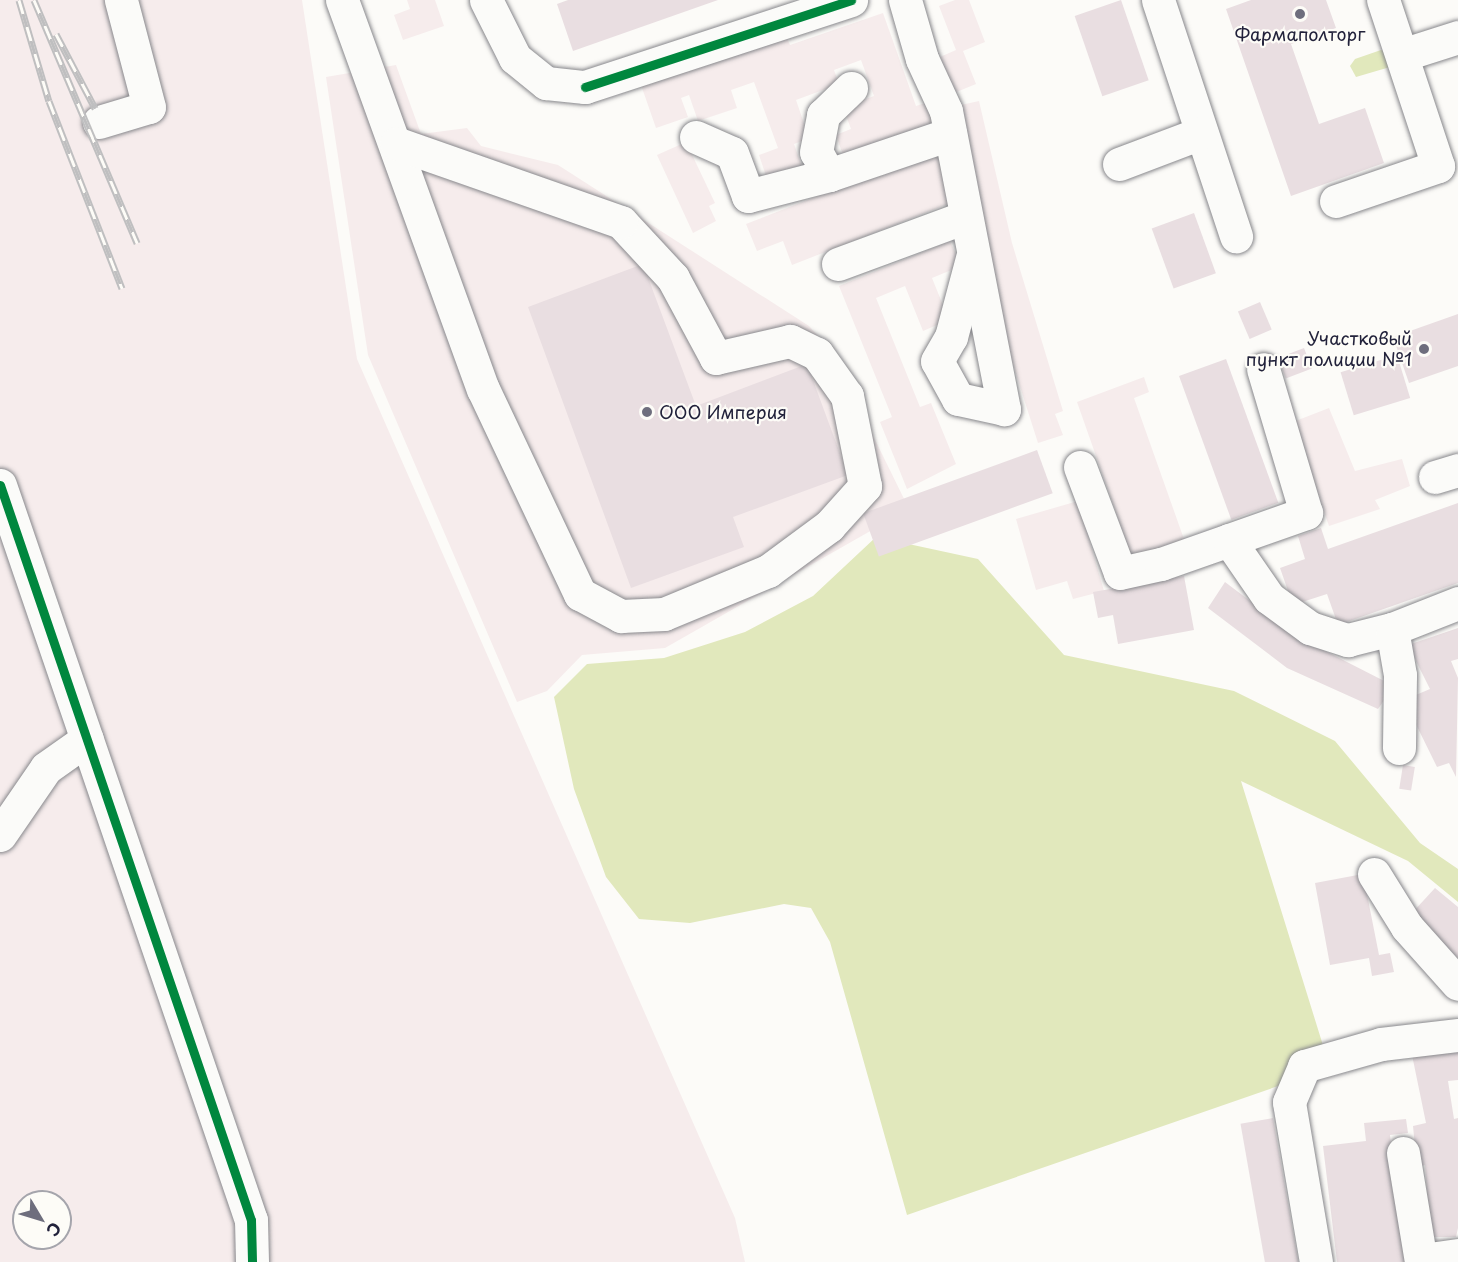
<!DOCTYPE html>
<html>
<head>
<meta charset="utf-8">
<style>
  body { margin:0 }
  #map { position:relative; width:1458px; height:1262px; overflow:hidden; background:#fcfbf8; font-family:"Playpen Sans",sans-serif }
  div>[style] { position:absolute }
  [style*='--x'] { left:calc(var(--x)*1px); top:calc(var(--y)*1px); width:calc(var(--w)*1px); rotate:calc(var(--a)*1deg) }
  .built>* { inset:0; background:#f6ecec }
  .green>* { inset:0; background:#e1e8bc }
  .building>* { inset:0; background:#e9dee1; transform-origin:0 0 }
  .roads { filter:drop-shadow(0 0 2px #88888c) drop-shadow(0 0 2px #88888c) }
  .minor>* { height:33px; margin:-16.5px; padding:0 16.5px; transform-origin:16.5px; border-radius:16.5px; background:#fbfbf9 }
  .rail>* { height:7px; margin-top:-3.5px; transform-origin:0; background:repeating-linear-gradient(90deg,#fdfcf7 0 14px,#bfbfc0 0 28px); box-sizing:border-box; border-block:2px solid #bfbfc0 }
  .cycleway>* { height:9px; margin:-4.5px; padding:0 4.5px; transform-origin:4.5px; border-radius:4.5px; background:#00873e }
  .dots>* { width:16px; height:16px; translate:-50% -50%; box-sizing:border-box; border:3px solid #fdfcf7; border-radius:50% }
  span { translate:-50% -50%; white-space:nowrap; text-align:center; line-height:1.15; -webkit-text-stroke:4.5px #fdfcf7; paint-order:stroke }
  .poi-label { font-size:18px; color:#22223b }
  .right { translate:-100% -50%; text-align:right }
  .left { translate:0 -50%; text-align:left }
  .north { position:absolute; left:12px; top:1190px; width:60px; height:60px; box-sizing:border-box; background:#fdfcf7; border:2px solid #a5a5ac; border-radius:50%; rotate:128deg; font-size:16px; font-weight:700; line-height:24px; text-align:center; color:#22223b }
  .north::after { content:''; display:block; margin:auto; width:21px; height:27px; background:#6e6e7d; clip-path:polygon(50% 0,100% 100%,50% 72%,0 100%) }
</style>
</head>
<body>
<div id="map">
  <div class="built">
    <i style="clip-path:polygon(evenodd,0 0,302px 0,357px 359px,735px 1218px,745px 1262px,0 1262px,0 0,24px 1202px,60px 1202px,60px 1238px,24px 1238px,24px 1202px)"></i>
    <i style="clip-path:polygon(407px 0,435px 0,444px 26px,403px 40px,394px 15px,410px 9px)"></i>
    <i style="clip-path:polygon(955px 0,969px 0,985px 42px,963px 51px,976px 84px,954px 93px,940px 57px,956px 50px,939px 6px)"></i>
    <i style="clip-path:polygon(883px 13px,916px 106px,935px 100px,944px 126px,845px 161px,836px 135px,851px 129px,843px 107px,874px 96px,861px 60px,834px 70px,839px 84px,796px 100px,809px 138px,794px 144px,804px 173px,769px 185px,759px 155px,778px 148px,754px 82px,731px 90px,737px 108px,698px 121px,689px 95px,681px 98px,688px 117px,656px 128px,641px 85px,785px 34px,790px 45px)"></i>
    <i style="clip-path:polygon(396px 65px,421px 134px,467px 128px,481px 146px,558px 165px,809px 326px,831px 350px,909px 509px,665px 648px,582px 655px,547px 691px,517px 702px,368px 355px,326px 77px)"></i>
    <i style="clip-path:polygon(979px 101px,1012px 243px,1063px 411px,1055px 414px,1063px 435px,1038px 443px,981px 264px,952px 107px)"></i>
    <i style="clip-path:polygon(686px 142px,715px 203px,709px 206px,716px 221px,693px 233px,657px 155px)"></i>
    <i style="clip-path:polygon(938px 149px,953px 202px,792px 265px,783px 241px,757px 251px,746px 224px)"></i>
    <i style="clip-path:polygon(950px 241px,961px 266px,932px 278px,949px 320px,923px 331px,905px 286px,876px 298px,920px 407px,931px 403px,956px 464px,907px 489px,880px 422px,892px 417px,839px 286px)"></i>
    <i style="clip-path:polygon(1144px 377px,1149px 392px,1134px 398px,1185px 542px,1133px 561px,1077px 402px)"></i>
    <i style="clip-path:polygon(1329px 408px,1355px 471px,1402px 459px,1410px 486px,1375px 500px,1380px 509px,1329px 526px,1293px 422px)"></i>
    <i style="clip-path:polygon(1078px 501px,1104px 591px,1073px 599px,1067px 581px,1036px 590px,1016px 519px)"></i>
  </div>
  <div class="green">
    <i style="clip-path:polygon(1381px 50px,1386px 51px,1390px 67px,1356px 77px,1350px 66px,1355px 59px)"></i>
    <i style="clip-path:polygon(876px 537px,978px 559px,1064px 655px,1234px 691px,1335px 741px,1420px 843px,1458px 869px,1458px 902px,1408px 861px,1241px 781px,1330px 1068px,907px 1215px,830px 942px,811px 908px,784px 904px,690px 923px,639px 919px,606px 877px,574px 789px,554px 697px,587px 664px,664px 658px,745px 632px,813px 596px)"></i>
  </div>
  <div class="building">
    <i style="clip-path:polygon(568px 0,718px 0,573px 51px,557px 4px)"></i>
    <i style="left:1121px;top:0;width:85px;height:49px;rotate:71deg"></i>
    <i style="clip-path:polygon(1251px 0,1326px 0,1336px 28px,1291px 44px,1319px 124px,1365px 108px,1384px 163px,1291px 196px,1226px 9px)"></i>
    <i style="left:1194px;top:213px;width:64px;height:45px;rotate:70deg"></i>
    <i style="clip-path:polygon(643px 264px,696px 406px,807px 364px,848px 475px,733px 517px,744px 547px,631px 588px,528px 307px)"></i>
    <i style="left:1260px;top:302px;width:30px;height:24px;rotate:67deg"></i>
    <i style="clip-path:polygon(1458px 314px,1458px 366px,1409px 383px,1393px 337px)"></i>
    <i style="left:1304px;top:348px;width:22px;height:28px;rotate:69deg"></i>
    <i style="left:1397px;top:355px;width:45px;height:59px;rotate:73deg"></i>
    <i style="left:1226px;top:359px;width:153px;height:50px;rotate:70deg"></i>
    <i style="left:1037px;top:450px;width:46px;height:185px;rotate:70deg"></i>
    <i style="clip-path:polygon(1458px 503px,1458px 583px,1338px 625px,1327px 594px,1293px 605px,1280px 568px,1305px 559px,1298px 536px,1321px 528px,1328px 549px)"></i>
    <i style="clip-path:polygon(1184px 576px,1194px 630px,1118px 644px,1113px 615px,1098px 618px,1093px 592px)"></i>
    <i style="clip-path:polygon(1225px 582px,1298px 637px,1394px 686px,1378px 709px,1287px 668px,1208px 608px)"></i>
    <i style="clip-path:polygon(1458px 628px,1458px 659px,1451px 661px,1458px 678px,1456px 777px,1449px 763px,1437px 767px,1404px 700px,1430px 689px,1408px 645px)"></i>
    <i style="left:1403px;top:765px;width:12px;height:24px;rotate:9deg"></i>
    <i style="clip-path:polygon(1363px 874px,1379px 955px,1390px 953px,1394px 972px,1372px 976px,1369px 958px,1330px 965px,1315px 883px)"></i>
    <i style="clip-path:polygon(1435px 888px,1458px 907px,1458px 958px,1412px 913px)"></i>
    <i style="clip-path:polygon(1458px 1050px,1458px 1080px,1448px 1081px,1454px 1119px,1458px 1118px,1458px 1228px,1456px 1237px,1430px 1237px,1425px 1165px,1417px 1167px,1413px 1126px,1426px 1123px,1412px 1055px)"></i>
    <i style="left:1273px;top:1118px;width:146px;height:33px;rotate:80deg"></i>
    <i style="clip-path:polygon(1406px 1119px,1408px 1133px,1390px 1135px,1405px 1262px,1337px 1262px,1323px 1146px,1366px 1141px,1364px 1123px)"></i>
  </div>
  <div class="roads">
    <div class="minor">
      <i style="--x:342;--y:0;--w:414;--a:70.1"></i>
      <i style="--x:483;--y:389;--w:227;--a:64.7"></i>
      <i style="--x:580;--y:594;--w:47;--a:28.2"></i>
      <i style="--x:621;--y:616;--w:43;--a:-2.7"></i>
      <i style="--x:664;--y:614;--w:113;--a:-22.5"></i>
      <i style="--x:768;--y:571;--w:76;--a:-36.4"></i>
      <i style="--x:829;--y:526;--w:54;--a:-48"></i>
      <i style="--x:865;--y:486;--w:92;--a:-101.3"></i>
      <i style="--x:847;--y:396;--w:52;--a:-125.5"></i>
      <i style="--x:817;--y:354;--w:30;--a:-154"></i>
      <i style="--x:790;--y:341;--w:76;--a:167.1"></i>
      <i style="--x:716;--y:358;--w:91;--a:-118.3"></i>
      <i style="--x:673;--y:278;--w:76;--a:-132.9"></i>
      <i style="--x:621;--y:222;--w:238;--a:-160.7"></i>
      <i style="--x:486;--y:0;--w:65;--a:63.4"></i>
      <i style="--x:515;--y:58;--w:40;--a:39"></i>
      <i style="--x:546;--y:83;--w:39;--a:6"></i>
      <i style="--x:585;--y:87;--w:280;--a:-18.1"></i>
      <i style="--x:905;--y:0;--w:61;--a:73.9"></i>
      <i style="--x:922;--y:59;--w:57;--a:65.2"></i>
      <i style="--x:946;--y:111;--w:304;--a:79"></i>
      <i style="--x:1004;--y:409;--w:47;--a:-167.7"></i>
      <i style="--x:958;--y:399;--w:43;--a:-118.9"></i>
      <i style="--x:937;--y:361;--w:28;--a:-60"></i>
      <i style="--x:951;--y:337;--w:82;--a:-75.1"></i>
      <i style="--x:1158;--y:0;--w:249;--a:71.7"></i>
      <i style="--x:1402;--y:55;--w:59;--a:-17.8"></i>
      <i style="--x:99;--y:122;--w:52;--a:-16.7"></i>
      <i style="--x:149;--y:107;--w:111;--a:-104.7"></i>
      <i style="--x:696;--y:137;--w:39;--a:24"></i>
      <i style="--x:732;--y:153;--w:46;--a:69.6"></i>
      <i style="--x:748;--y:196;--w:84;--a:-14.5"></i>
      <i style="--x:829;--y:175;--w:128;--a:-18.7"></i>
      <i style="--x:1119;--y:164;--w:88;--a:-20.7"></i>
      <i style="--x:829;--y:175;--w:26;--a:-119"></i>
      <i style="--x:816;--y:152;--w:38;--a:-79"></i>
      <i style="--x:823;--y:115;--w:39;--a:-44"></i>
      <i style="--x:1336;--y:201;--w:108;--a:-18.9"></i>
      <i style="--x:1438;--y:166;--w:175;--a:-108.3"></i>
      <i style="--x:838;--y:264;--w:135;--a:-20.3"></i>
      <i style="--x:1080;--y:467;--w:113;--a:69.3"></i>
      <i style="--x:1120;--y:573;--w:42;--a:-12.4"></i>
      <i style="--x:1161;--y:564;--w:154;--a:-19.4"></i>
      <i style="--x:1306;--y:513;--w:150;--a:-106.6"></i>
      <i style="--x:1435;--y:477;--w:24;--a:-17"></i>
      <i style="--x:0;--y:485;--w:777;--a:71.15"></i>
      <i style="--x:251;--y:1220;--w:42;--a:88.6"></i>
      <i style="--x:1229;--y:540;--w:70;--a:55.4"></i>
      <i style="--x:1269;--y:598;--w:51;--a:36.2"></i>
      <i style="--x:1310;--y:628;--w:40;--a:18"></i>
      <i style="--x:1348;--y:640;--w:45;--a:-14"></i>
      <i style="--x:1392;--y:629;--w:71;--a:-21.5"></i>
      <i style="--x:1392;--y:629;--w:47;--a:80.1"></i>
      <i style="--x:1400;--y:675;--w:73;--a:90.8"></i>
      <i style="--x:0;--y:835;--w:81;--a:-55.5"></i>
      <i style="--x:46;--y:768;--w:50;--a:-35.3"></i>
      <i style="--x:1374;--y:874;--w:62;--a:58.1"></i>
      <i style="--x:1407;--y:927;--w:76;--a:48.2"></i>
      <i style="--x:1403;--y:1153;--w:110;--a:80.6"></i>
      <i style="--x:1422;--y:1260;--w:36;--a:-8"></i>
      <i style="--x:1316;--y:1262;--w:162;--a:-99.6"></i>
      <i style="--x:1289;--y:1102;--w:39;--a:-67"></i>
      <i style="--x:1304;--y:1066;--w:80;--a:-15.9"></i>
      <i style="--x:1381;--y:1044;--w:78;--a:-6.7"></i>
    </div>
  </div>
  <div class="rail">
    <i style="--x:19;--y:0;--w:105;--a:73.5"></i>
    <i style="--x:49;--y:101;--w:201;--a:68.7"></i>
    <i style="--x:34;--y:0;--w:264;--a:67"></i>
    <i style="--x:56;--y:34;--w:84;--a:62.2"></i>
  </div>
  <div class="cycleway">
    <i style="--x:585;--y:87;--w:280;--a:-18.1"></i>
    <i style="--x:0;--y:485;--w:777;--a:71.15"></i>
    <i style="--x:251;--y:1220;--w:42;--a:88.6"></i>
  </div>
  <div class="dots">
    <i style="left:1300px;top:14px;background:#6e6e7d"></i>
    <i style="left:1424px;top:349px;background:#6e6e7d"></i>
    <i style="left:647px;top:412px;background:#6e6e7d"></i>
  </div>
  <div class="poi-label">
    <span style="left:1300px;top:34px">Фармаполторг</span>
    <span class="right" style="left:1412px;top:349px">Участковый<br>пункт полиции №1</span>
    <span class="left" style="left:659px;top:412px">ООО Империя</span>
  </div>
  <div class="north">С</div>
</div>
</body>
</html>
